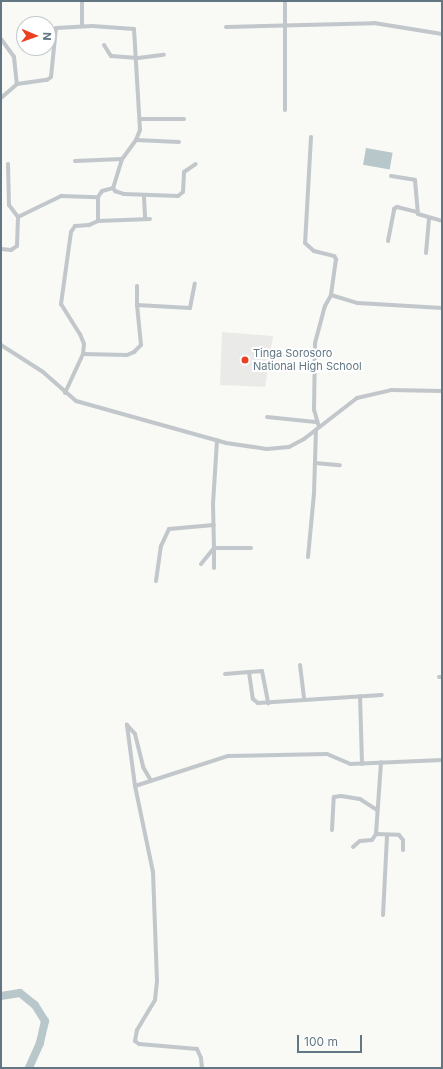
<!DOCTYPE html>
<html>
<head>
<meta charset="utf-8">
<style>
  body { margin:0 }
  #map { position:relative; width:443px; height:1069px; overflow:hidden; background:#f9f9f6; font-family:Inter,sans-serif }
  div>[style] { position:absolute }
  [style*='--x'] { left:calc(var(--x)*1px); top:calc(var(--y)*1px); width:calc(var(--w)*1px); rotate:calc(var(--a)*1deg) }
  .built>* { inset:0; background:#eaeae9 }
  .water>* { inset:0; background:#b8c7ca; transform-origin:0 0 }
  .river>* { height:8px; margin:-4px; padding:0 4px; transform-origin:4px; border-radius:4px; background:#b8c7ca }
  .minor>* { height:4px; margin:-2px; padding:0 2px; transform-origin:2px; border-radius:2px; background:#c1c7ca }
  .dots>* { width:11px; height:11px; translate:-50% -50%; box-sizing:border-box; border:2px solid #fff; border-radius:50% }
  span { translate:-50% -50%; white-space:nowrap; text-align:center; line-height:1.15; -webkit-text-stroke:4px #fff; paint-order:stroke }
  .poi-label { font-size:11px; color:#627783 }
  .left { translate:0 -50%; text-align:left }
  .frame { position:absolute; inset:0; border:2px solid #627783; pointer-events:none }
  .north { position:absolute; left:16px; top:16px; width:40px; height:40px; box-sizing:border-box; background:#fff; border:1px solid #c0c9cd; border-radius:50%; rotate:92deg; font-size:11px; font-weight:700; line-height:16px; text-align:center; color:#627783 }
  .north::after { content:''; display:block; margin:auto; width:14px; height:18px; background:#ec4023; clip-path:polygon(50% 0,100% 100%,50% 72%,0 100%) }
  .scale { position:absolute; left:297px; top:1035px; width:65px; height:18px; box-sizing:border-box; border:2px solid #627783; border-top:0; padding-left:5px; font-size:12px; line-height:14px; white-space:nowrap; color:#627783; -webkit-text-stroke:3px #fff; paint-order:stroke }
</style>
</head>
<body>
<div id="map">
  <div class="built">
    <i style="clip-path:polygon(222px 332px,273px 336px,265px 387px,220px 385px)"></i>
  </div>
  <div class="water">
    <i style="left:366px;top:148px;width:27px;height:17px;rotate:10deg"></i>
  </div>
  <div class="river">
    <i style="--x:1;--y:996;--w:19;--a:-9"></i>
    <i style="--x:20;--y:993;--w:19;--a:39"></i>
    <i style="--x:35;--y:1005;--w:19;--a:58"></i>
    <i style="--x:45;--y:1021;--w:23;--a:103"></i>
    <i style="--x:40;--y:1043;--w:27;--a:114"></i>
  </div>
  <div class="minor">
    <i style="--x:82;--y:1;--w:25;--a:90"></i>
    <i style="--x:226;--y:27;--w:148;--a:-1.5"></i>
    <i style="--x:374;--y:23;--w:69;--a:9.2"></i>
    <i style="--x:1;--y:39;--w:22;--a:54"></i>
    <i style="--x:14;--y:57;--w:27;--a:84"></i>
    <i style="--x:104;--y:45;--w:13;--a:58"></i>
    <i style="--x:111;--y:56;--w:27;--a:4"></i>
    <i style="--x:138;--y:58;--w:26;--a:-7"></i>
    <i style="--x:1;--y:98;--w:21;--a:-41"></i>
    <i style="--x:17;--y:84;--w:30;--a:-8"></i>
    <i style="--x:47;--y:80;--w:5;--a:-37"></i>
    <i style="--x:51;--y:77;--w:49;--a:-84.2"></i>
    <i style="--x:56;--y:28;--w:36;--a:-3"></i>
    <i style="--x:92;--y:26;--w:42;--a:4.1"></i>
    <i style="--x:134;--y:29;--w:101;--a:86.6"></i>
    <i style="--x:140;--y:130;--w:11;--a:112"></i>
    <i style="--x:136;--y:140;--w:24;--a:126"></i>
    <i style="--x:122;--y:159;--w:30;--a:107"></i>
    <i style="--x:113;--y:188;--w:4;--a:56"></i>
    <i style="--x:115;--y:191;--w:9;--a:18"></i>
    <i style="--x:124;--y:194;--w:54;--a:2.1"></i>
    <i style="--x:178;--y:196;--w:6;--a:-39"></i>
    <i style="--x:183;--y:192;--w:20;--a:-87"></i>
    <i style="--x:184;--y:172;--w:14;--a:-34"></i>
    <i style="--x:285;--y:110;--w:109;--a:-90"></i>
    <i style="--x:140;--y:119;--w:44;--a:0"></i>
    <i style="--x:311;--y:137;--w:106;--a:93.2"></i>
    <i style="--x:305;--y:243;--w:12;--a:42"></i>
    <i style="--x:314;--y:251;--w:21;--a:14"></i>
    <i style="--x:334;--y:256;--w:4;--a:56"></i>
    <i style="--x:336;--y:259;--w:36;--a:98"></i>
    <i style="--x:136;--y:140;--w:43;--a:2.7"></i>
    <i style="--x:75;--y:161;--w:47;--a:-2.4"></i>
    <i style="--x:391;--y:176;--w:24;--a:9"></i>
    <i style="--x:415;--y:180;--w:34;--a:85"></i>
    <i style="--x:418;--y:214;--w:25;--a:16"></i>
    <i style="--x:98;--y:197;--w:7;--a:-56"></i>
    <i style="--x:102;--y:191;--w:11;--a:-15"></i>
    <i style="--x:144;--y:197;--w:22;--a:87"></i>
    <i style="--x:18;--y:217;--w:48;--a:-26"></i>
    <i style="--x:61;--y:196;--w:37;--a:2"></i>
    <i style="--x:98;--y:197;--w:24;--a:90"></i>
    <i style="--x:98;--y:221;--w:10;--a:156"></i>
    <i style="--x:89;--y:225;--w:14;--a:176"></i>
    <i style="--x:75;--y:226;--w:7;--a:124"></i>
    <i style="--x:71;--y:232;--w:73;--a:97.9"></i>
    <i style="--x:61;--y:304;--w:36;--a:58"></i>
    <i style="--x:80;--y:334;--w:11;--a:68"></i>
    <i style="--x:84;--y:344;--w:10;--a:96"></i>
    <i style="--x:83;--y:354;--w:43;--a:114.8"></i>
    <i style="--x:98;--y:221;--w:52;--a:-2.2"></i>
    <i style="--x:388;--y:241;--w:33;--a:-79"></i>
    <i style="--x:394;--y:209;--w:4;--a:-34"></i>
    <i style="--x:397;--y:207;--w:21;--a:14"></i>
    <i style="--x:1;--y:249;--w:10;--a:6"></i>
    <i style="--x:11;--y:250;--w:7;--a:-34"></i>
    <i style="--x:17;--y:246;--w:29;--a:-88"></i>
    <i style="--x:18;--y:217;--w:15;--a:-127"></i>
    <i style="--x:9;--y:205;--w:41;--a:-91.4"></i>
    <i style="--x:426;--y:253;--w:34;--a:-85"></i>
    <i style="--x:137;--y:286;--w:19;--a:90"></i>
    <i style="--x:1;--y:345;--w:50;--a:32.7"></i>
    <i style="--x:43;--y:372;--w:44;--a:41.3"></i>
    <i style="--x:76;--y:401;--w:156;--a:15.6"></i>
    <i style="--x:226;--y:443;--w:41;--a:8.3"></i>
    <i style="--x:267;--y:449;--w:22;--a:-5"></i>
    <i style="--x:289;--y:447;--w:17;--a:-28"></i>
    <i style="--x:304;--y:439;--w:67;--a:-37.7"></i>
    <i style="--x:357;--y:398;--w:35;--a:-13"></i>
    <i style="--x:391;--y:390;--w:51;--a:1.1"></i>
    <i style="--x:83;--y:354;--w:44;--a:1.3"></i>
    <i style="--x:127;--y:355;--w:8;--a:-23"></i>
    <i style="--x:134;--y:352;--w:10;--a:-45"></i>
    <i style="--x:141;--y:345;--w:40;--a:-95.7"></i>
    <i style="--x:137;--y:305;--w:53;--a:3.2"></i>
    <i style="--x:190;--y:308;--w:25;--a:-79"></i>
    <i style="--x:267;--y:417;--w:49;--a:5.8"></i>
    <i style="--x:319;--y:427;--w:18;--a:-106"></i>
    <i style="--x:314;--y:410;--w:67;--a:-89.1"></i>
    <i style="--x:315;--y:343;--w:38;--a:-75"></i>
    <i style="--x:325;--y:306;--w:13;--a:-61"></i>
    <i style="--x:331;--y:295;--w:28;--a:17"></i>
    <i style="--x:358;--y:303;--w:84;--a:3.4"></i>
    <i style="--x:315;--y:463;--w:25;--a:5"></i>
    <i style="--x:308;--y:557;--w:64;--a:-84.6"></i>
    <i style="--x:314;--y:493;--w:63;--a:-88.2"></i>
    <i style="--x:201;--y:564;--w:21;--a:-51"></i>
    <i style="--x:214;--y:548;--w:44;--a:-91.3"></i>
    <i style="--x:213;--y:504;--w:64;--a:-86.4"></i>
    <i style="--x:214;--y:568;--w:20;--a:-90"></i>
    <i style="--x:214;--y:548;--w:37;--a:0"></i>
    <i style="--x:156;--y:581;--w:35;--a:-82"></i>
    <i style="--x:161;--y:546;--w:19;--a:-65"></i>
    <i style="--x:169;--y:529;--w:45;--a:-5.1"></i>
    <i style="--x:300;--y:665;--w:35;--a:83"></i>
    <i style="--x:249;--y:672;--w:13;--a:-4"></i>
    <i style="--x:262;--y:671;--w:33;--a:79"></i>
    <i style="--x:225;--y:674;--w:24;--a:-5"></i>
    <i style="--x:249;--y:672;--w:27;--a:82"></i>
    <i style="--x:253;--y:699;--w:6;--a:39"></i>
    <i style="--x:258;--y:703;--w:124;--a:-3.7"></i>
    <i style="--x:439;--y:677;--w:3;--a:0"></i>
    <i style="--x:360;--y:696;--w:68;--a:88.3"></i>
    <i style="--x:135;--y:786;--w:62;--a:-97.5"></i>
    <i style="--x:127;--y:725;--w:12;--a:48"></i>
    <i style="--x:135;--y:734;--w:34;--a:76"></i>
    <i style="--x:143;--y:767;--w:16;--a:60"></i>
    <i style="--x:332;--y:830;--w:33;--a:-87"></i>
    <i style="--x:334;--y:797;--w:7;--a:-8"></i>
    <i style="--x:341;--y:796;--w:19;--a:9"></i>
    <i style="--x:360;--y:799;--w:20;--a:33"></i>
    <i style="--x:376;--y:834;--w:23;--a:2"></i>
    <i style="--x:399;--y:835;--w:6;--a:51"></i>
    <i style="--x:403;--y:840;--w:10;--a:90"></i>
    <i style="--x:353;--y:847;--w:9;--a:-41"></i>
    <i style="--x:360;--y:841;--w:12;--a:-5"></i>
    <i style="--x:372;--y:840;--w:7;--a:-56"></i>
    <i style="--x:376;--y:834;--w:72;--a:-86"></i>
    <i style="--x:383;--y:915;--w:80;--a:-87.1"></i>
    <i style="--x:202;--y:1068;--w:10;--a:-96"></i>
    <i style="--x:201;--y:1058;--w:10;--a:-114"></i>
    <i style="--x:197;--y:1049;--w:58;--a:-175.1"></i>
    <i style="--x:139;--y:1044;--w:5;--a:-143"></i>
    <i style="--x:135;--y:1041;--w:11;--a:-80"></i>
    <i style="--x:137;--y:1030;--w:35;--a:-59"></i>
    <i style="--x:155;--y:1000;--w:19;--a:-84"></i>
    <i style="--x:157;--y:981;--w:109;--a:-92.1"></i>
    <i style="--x:153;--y:872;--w:88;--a:-101.8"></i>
    <i style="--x:135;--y:786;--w:98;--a:-17.9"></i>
    <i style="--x:228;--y:756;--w:99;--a:-1.2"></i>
    <i style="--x:327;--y:754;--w:25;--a:23"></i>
    <i style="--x:350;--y:764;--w:92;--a:-2.5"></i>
  </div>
  <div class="dots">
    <i style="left:245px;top:360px;background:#ec4023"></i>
  </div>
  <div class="poi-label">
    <span class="left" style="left:253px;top:360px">Tinga Sorosoro<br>National High School</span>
  </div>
  <div class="frame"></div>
  <div class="north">N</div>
  <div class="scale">100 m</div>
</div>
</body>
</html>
